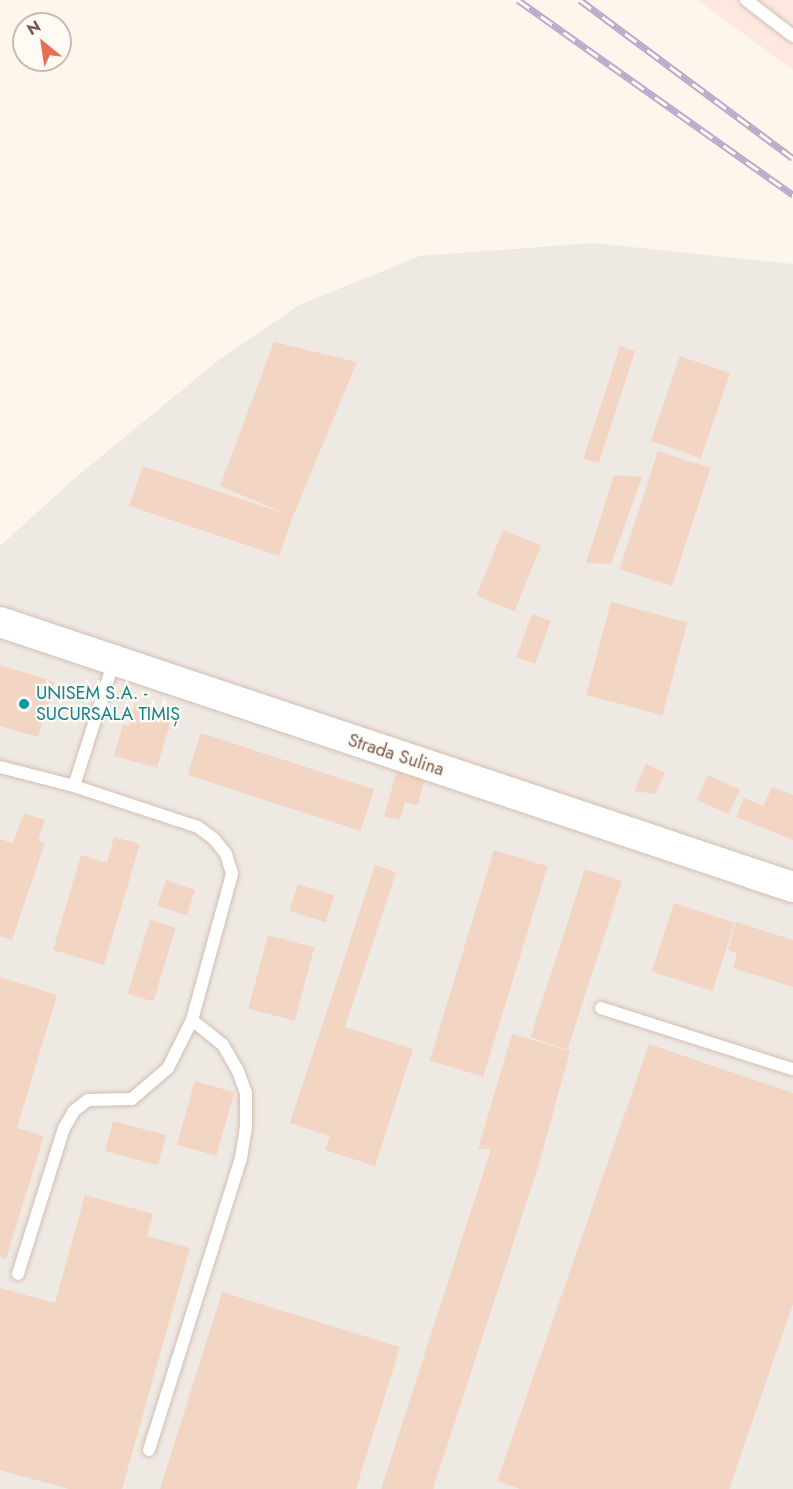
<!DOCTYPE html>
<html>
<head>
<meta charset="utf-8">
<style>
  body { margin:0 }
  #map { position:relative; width:793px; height:1489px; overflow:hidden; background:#fdf6ec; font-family:Jost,sans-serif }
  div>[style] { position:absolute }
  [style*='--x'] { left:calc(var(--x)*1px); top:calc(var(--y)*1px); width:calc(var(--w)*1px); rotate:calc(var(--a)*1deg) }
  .commercial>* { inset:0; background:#fde8e0 }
  .industrial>* { inset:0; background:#efe9e4 }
  .building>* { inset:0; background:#f3d5c3; transform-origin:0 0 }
  .roads { filter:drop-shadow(0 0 2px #d1beb0) drop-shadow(0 0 2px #d1beb0) }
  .service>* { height:12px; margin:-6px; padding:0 6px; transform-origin:6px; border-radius:6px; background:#fff }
  .tertiary>* { height:30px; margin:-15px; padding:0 15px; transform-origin:15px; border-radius:15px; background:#fff }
  .rail>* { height:7px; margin-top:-3.5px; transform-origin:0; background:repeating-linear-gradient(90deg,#fffaf3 0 14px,#b9a8c9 0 28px); box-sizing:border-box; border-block:2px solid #b9a8c9 }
  .dots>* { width:16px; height:16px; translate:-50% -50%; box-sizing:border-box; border:3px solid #fffaf3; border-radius:50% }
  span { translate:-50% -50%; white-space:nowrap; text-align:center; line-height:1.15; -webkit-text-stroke:4.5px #fffaf3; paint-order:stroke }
  .culture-label { font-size:18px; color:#0d838f }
  .left { translate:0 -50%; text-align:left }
  .street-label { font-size:18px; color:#7a5c4d }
  .north { position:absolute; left:12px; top:12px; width:60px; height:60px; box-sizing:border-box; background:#fffaf3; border:2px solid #cabbb1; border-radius:50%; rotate:330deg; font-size:16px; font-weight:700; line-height:24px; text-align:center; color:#7a5c4d }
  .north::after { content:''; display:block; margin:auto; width:21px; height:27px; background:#e76f51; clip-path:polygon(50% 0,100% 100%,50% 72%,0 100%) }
</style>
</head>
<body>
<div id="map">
  <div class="commercial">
    <i style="clip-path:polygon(697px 0,793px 0,793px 70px)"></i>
  </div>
  <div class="industrial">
    <i style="clip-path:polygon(593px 243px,793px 264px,793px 1489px,0 1489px,0 546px,75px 478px,216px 362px,299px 305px,420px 256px)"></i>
  </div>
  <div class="building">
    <i style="clip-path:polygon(274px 342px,357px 362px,293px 516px,279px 556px,129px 506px,143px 466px,286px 514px,220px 486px)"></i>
    <i style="left:620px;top:346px;width:16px;height:118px;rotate:18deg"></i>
    <i style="left:680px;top:356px;width:53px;height:90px;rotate:19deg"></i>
    <i style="left:658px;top:451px;width:55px;height:124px;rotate:18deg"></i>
    <i style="clip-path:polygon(614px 475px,642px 477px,611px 564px,586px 563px)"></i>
    <i style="left:503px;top:530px;width:41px;height:71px;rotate:22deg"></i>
    <i style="left:611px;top:602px;width:79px;height:96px;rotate:15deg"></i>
    <i style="left:532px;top:614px;width:20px;height:46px;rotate:20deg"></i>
    <i style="clip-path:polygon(0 665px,55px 682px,38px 737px,0 726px)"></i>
    <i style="clip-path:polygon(135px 703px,173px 713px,157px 768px,114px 756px,123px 724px,128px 726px)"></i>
    <i style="left:201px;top:733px;width:182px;height:44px;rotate:18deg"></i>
    <i style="clip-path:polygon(646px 764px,665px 773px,655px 794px,634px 791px)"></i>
    <i style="clip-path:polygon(397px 770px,425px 777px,418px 805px,405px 802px,400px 820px,384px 816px)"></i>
    <i style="left:708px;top:775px;width:35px;height:27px;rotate:25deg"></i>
    <i style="clip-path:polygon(772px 787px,793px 795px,793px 840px,736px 817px,744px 798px,763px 806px)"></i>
    <i style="clip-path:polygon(24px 813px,45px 820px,38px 841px,45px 843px,12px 940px,0 936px,0 839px,13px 843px)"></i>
    <i style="clip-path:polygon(114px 837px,140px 844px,104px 965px,53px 950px,81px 855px,107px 863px)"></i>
    <i style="left:494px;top:850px;width:56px;height:220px;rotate:17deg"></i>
    <i style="clip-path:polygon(375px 865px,396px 872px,345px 1027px,413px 1049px,375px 1166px,325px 1150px,330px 1136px,290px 1123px)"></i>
    <i style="left:585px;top:869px;width:39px;height:177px;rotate:18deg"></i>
    <i style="left:166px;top:880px;width:31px;height:27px;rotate:19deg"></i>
    <i style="left:298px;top:884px;width:38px;height:28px;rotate:18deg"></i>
    <i style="left:674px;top:903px;width:64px;height:72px;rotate:18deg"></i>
    <i style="left:150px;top:920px;width:27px;height:77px;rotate:17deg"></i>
    <i style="clip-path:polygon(736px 922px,793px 940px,793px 987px,733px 968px,737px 953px,728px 950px)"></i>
    <i style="left:268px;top:935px;width:48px;height:76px;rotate:15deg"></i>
    <i style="clip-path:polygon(0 977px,57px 995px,17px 1128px,44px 1136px,6px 1259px,0 1257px)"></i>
    <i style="clip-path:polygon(512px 1034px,570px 1051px,539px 1164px,433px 1489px,381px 1489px,491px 1149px,478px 1149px)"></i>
    <i style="clip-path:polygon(649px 1044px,793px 1093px,793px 1304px,729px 1489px,520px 1489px,497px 1481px)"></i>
    <i style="left:195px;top:1081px;width:41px;height:66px;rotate:16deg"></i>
    <i style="left:113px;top:1121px;width:55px;height:31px;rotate:15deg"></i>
    <i style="clip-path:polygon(85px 1195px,153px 1214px,147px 1236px,190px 1248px,122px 1489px,69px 1489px,0 1470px,0 1288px,55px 1303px)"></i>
    <i style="clip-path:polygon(222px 1292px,400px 1347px,356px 1489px,160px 1489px)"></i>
  </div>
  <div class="roads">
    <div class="service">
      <i style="--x:746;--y:0;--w:59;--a:37.5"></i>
      <i style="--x:0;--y:767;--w:76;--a:14.4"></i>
      <i style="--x:74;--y:786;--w:131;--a:18.3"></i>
      <i style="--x:198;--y:827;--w:20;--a:37"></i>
      <i style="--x:214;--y:839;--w:19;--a:51"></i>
      <i style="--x:226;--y:854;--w:21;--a:73"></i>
      <i style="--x:232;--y:874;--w:151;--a:105.3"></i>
      <i style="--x:192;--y:1020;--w:54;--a:116.6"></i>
      <i style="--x:168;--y:1068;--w:48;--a:139.3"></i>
      <i style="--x:132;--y:1099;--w:44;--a:178.7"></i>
      <i style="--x:88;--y:1100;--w:18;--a:142"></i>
      <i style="--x:74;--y:1111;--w:20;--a:120"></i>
      <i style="--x:64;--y:1128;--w:153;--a:107.5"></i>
      <i style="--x:74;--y:786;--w:131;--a:-72.3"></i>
      <i style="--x:601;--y:1008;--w:201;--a:17.7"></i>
      <i style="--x:149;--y:1450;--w:306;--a:-72.5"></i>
      <i style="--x:241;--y:1158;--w:33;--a:-81"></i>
      <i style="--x:246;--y:1125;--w:32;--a:-90"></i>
      <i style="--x:246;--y:1093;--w:23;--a:-110"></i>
      <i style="--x:238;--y:1071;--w:30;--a:-120"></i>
      <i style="--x:223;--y:1045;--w:40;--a:-141"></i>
    </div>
    <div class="tertiary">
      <i style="--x:0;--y:622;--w:836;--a:18.48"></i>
    </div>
  </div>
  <div class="rail">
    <i style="--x:518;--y:0;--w:337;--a:35.3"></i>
    <i style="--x:580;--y:0;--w:265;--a:36.6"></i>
  </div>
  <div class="dots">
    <i style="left:24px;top:704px;background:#0f9aa8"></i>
  </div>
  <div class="culture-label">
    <span class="left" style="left:36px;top:704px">UNISEM S.A. -<br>SUCURSALA TIMIȘ</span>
  </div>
  <div class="street-label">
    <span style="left:396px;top:755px;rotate:18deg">Strada Sulina</span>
  </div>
  <div class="north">N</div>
</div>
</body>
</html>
